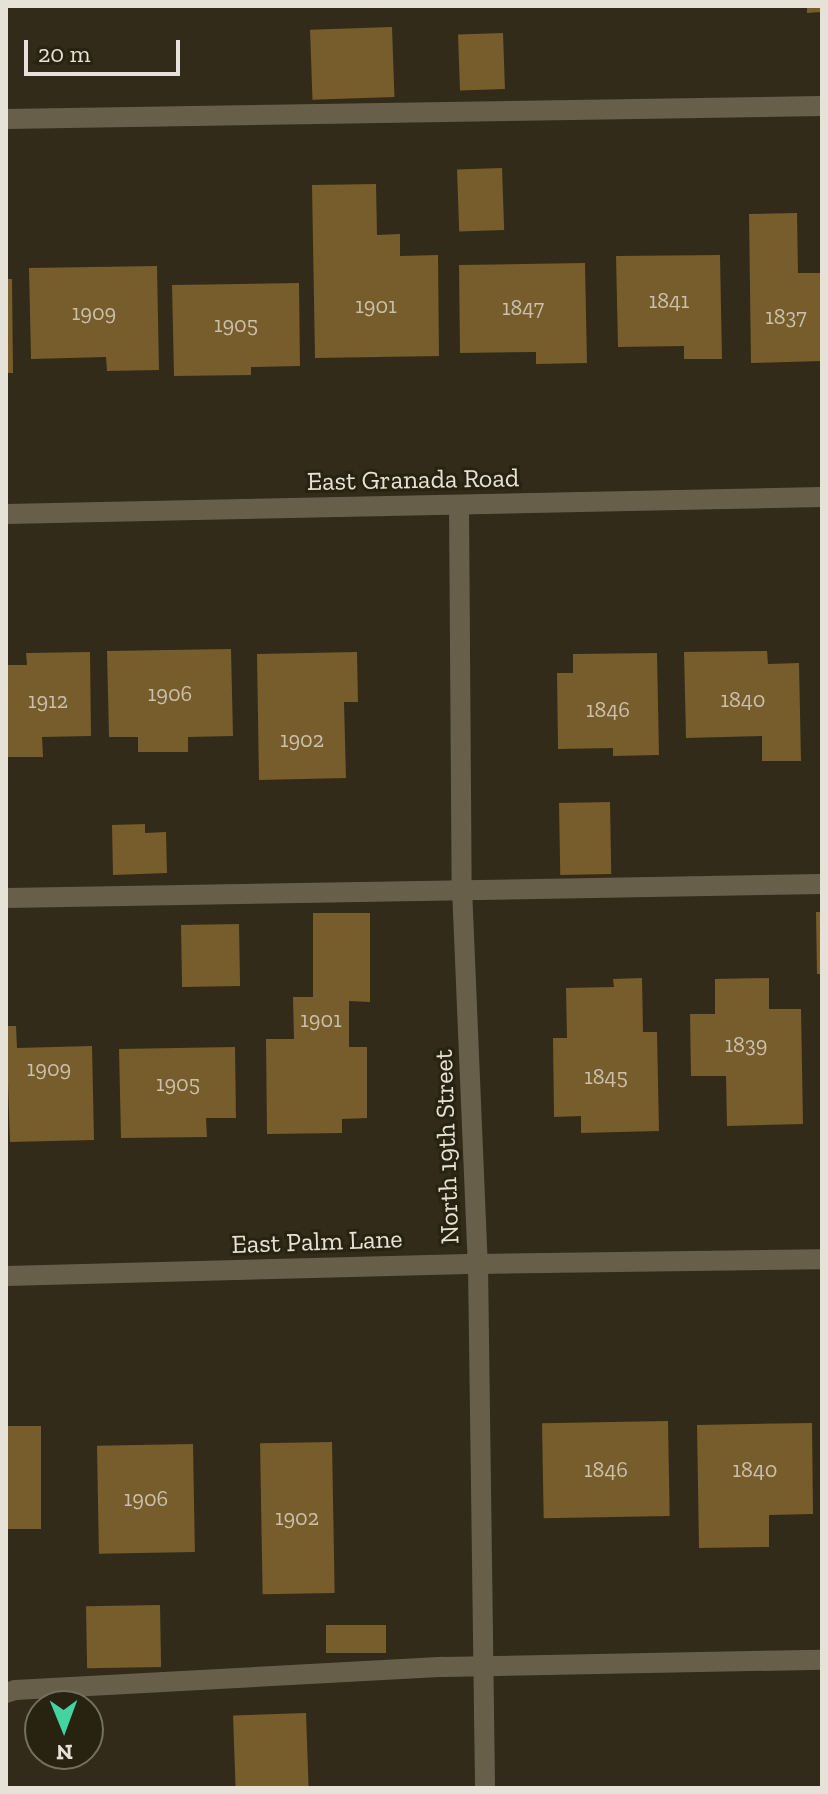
<!DOCTYPE html>
<html>
<head>
<meta charset="utf-8">
<style>
  body { margin:0 }
  #map { position:relative; width:828px; height:1794px; overflow:hidden; background:#322b1a; font-family:"Zilla Slab",serif }
  div>[style] { position:absolute }
  [style*='--x'] { left:calc(var(--x)*1px); top:calc(var(--y)*1px); width:calc(var(--w)*1px); rotate:calc(var(--a)*1deg) }
  .building>* { inset:0; background:#775c2c; transform-origin:0 0 }
  .service>* { height:20px; margin:-10px; padding:0 10px; transform-origin:10px; border-radius:10px; background:#685f4b }
  .minor>* { height:20px; margin:-10px; padding:0 10px; transform-origin:10px; border-radius:10px; background:#685f4b }
  span { translate:-50% -50%; white-space:nowrap; text-align:center; line-height:1.15; -webkit-text-stroke:6px #282211; paint-order:stroke }
  .number-label { font-size:22px; color:#cac0ac }
  .number-label span { -webkit-text-stroke-width:0 }
  .street-label { font-size:26px; color:#e6e2d7 }
  .frame { position:absolute; inset:0; border:8px solid #e6e2d7; pointer-events:none }
  .north { position:absolute; left:24px; top:1690px; width:80px; height:80px; box-sizing:border-box; background:#282211; border:2px solid #746f60; border-radius:50%; rotate:179deg; font-size:22px; font-weight:700; line-height:32px; text-align:center; color:#e6e2d7 }
  .north::after { content:''; display:block; margin:auto; width:28px; height:36px; background:#43d4a0; clip-path:polygon(50% 0,100% 100%,50% 72%,0 100%) }
  .scale { position:absolute; left:24px; top:40px; width:156px; height:36px; box-sizing:border-box; border:4px solid #e6e2d7; border-top:0; padding-left:10px; font-size:24px; line-height:28px; white-space:nowrap; color:#e6e2d7; -webkit-text-stroke:6px #282211; paint-order:stroke }
</style>
</head>
<body>
<div id="map">
  <div class="building">
    <i style="clip-path:polygon(807px 6px,822px 6px,822px 12px,807px 13px)"></i>
    <i style="left:392px;top:27px;width:70px;height:82px;rotate:88deg"></i>
    <i style="left:503px;top:33px;width:56px;height:45px;rotate:88deg"></i>
    <i style="left:502px;top:168px;width:62px;height:45px;rotate:88deg"></i>
    <i style="clip-path:polygon(376px 184px,377px 235px,400px 234px,400px 256px,438px 255px,439px 356px,315px 358px,312px 185px)"></i>
    <i style="clip-path:polygon(797px 213px,798px 273px,822px 273px,822px 361px,751px 363px,749px 214px)"></i>
    <i style="clip-path:polygon(720px 255px,722px 359px,684px 359px,684px 346px,618px 347px,616px 256px)"></i>
    <i style="clip-path:polygon(585px 263px,587px 363px,536px 364px,536px 352px,460px 353px,459px 265px)"></i>
    <i style="clip-path:polygon(157px 266px,159px 370px,107px 371px,106px 357px,31px 359px,29px 268px)"></i>
    <i style="clip-path:polygon(6px 279px,12px 279px,13px 373px,6px 373px)"></i>
    <i style="clip-path:polygon(299px 283px,300px 366px,251px 367px,251px 375px,174px 376px,172px 285px)"></i>
    <i style="clip-path:polygon(231px 649px,233px 736px,188px 737px,188px 752px,138px 752px,138px 737px,109px 737px,107px 651px)"></i>
    <i style="clip-path:polygon(767px 651px,768px 664px,799px 663px,801px 761px,762px 761px,762px 736px,686px 738px,684px 652px)"></i>
    <i style="clip-path:polygon(90px 652px,91px 736px,42px 737px,43px 757px,6px 757px,6px 665px,27px 665px,26px 653px)"></i>
    <i style="clip-path:polygon(357px 652px,358px 702px,344px 702px,346px 778px,259px 780px,257px 654px)"></i>
    <i style="clip-path:polygon(657px 653px,659px 755px,613px 756px,613px 748px,558px 749px,557px 673px,573px 673px,573px 654px)"></i>
    <i style="left:610px;top:802px;width:72px;height:51px;rotate:89deg"></i>
    <i style="clip-path:polygon(145px 824px,145px 833px,166px 832px,167px 873px,113px 875px,112px 825px)"></i>
    <i style="clip-path:polygon(816px 912px,822px 912px,822px 974px,817px 974px)"></i>
    <i style="clip-path:polygon(313px 913px,370px 913px,370px 1002px,349px 1001px,349px 1047px,367px 1047px,367px 1118px,342px 1119px,342px 1133px,267px 1134px,266px 1039px,294px 1039px,293px 997px,313px 997px)"></i>
    <i style="left:239px;top:924px;width:62px;height:58px;rotate:89deg"></i>
    <i style="clip-path:polygon(642px 978px,643px 1032px,657px 1032px,659px 1131px,581px 1133px,581px 1116px,554px 1117px,553px 1038px,567px 1038px,566px 988px,614px 987px,613px 979px)"></i>
    <i style="clip-path:polygon(769px 978px,769px 1009px,801px 1009px,803px 1124px,727px 1126px,726px 1076px,691px 1076px,690px 1014px,715px 1014px,715px 979px)"></i>
    <i style="clip-path:polygon(6px 1026px,16px 1026px,17px 1048px,92px 1046px,94px 1140px,10px 1142px)"></i>
    <i style="clip-path:polygon(235px 1047px,236px 1118px,206px 1118px,207px 1137px,121px 1138px,119px 1049px)"></i>
    <i style="left:668px;top:1421px;width:95px;height:126px;rotate:89deg"></i>
    <i style="clip-path:polygon(812px 1423px,813px 1514px,769px 1515px,769px 1547px,699px 1548px,697px 1425px)"></i>
    <i style="left:6px;top:1426px;width:35px;height:103px"></i>
    <i style="left:332px;top:1442px;width:151px;height:72px;rotate:89deg"></i>
    <i style="left:193px;top:1444px;width:108px;height:96px;rotate:89deg"></i>
    <i style="left:160px;top:1605px;width:62px;height:74px;rotate:89deg"></i>
    <i style="left:386px;top:1625px;width:28px;height:60px;rotate:90deg"></i>
    <i style="left:306px;top:1713px;width:75px;height:73px;rotate:88deg"></i>
  </div>
  <div class="service">
    <i style="--x:6;--y:119;--w:816;--a:-0.91"></i>
    <i style="--x:6;--y:898;--w:816;--a:-0.98"></i>
    <i style="--x:6;--y:1693;--w:9;--a:-18"></i>
    <i style="--x:15;--y:1690;--w:429;--a:-3.1"></i>
    <i style="--x:443;--y:1667;--w:379;--a:-1.1"></i>
  </div>
  <div class="minor">
    <i style="--x:459;--y:505;--w:383;--a:89.6"></i>
    <i style="--x:462;--y:888;--w:376;--a:87.6"></i>
    <i style="--x:478;--y:1264;--w:524;--a:89.23"></i>
    <i style="--x:6;--y:514;--w:816;--a:-1.19"></i>
    <i style="--x:6;--y:1276;--w:472;--a:-1.5"></i>
    <i style="--x:478;--y:1264;--w:344;--a:-0.8"></i>
  </div>
  <div class="number-label">
    <span style="left:669px;top:301px">1841</span>
    <span style="left:376px;top:306px">1901</span>
    <span style="left:523px;top:308px">1847</span>
    <span style="left:94px;top:313px">1909</span>
    <span style="left:786px;top:317px">1837</span>
    <span style="left:236px;top:325px">1905</span>
    <span style="left:170px;top:694px">1906</span>
    <span style="left:743px;top:700px">1840</span>
    <span style="left:48px;top:701px">1912</span>
    <span style="left:608px;top:710px">1846</span>
    <span style="left:302px;top:740px">1902</span>
    <span style="left:321px;top:1020px">1901</span>
    <span style="left:746px;top:1045px">1839</span>
    <span style="left:49px;top:1069px">1909</span>
    <span style="left:606px;top:1077px">1845</span>
    <span style="left:178px;top:1084px">1905</span>
    <span style="left:606px;top:1470px">1846</span>
    <span style="left:755px;top:1470px">1840</span>
    <span style="left:146px;top:1499px">1906</span>
    <span style="left:297px;top:1518px">1902</span>
  </div>
  <div class="street-label">
    <span style="left:413px;top:480px;rotate:-1deg">East Granada Road</span>
    <span style="left:447px;top:1147px;rotate:-92deg">North 19th Street</span>
    <span style="left:317px;top:1242px;rotate:-2deg">East Palm Lane</span>
  </div>
  <div class="frame"></div>
  <div class="north">N</div>
  <div class="scale">20 m</div>
</div>
</body>
</html>
